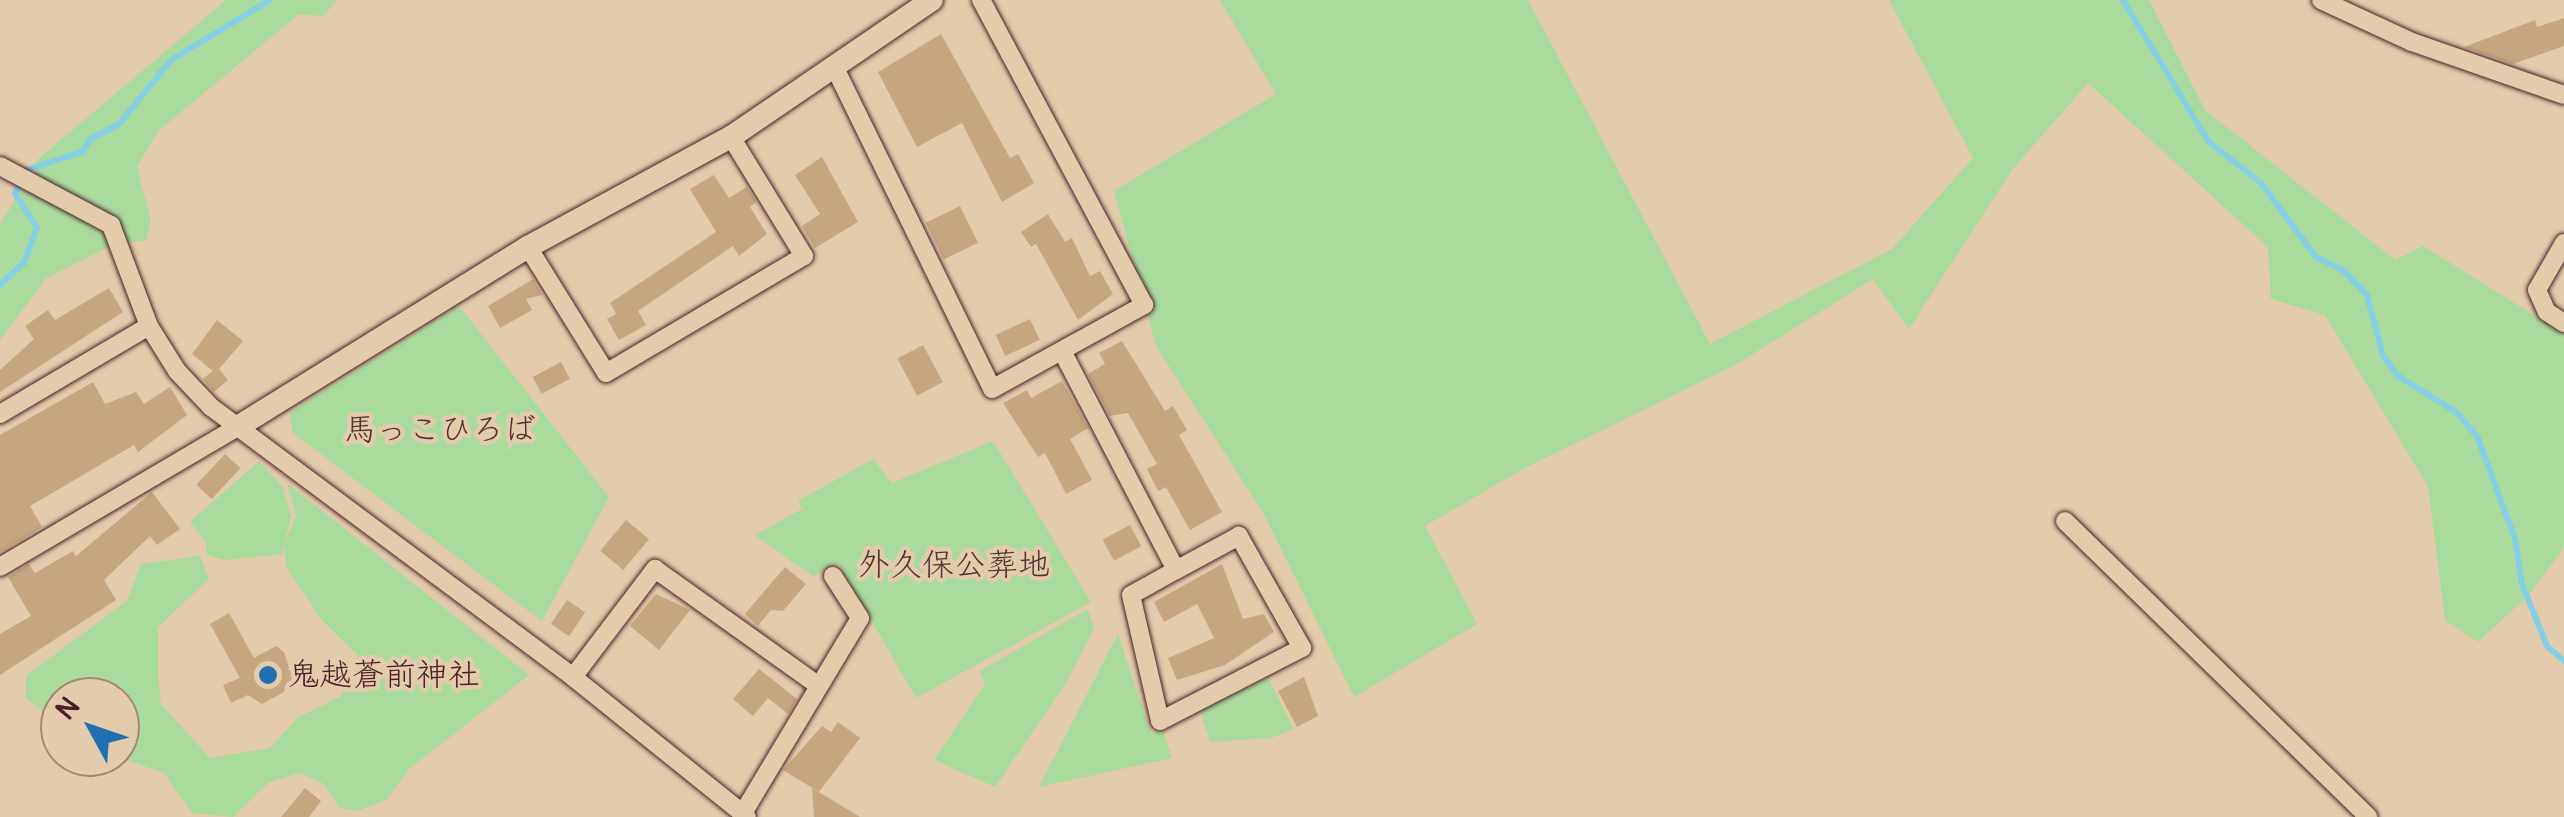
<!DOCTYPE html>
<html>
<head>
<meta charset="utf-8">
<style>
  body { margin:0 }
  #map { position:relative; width:2564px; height:817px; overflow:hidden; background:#e2ccac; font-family:Pangolin,"Klee One",sans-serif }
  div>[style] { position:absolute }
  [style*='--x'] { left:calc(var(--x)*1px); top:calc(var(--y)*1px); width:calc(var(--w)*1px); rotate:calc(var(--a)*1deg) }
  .green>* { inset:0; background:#a9db9d }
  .stream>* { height:6px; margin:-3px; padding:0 3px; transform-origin:3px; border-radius:3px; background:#84cfe3 }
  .building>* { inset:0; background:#c4a77e; transform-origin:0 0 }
  .roads { filter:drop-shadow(0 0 2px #4a1f2b) drop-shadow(0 0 2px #4a1f2b) }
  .minor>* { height:18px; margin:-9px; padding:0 9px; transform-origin:9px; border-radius:9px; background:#e2ccac }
  .tertiary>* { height:22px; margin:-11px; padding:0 11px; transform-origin:11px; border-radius:11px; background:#e2ccac }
  .dots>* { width:28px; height:28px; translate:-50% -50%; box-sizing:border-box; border:5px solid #e2ccac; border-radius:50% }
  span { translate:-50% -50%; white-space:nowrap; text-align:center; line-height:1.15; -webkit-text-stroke:9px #e2ccac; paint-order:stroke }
  .park-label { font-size:32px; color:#543236 }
  .poi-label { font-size:32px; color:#4a1f2b }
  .left { translate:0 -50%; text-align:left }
  .north { position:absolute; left:40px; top:677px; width:100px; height:100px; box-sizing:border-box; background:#e2ccac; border:2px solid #a58778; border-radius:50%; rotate:310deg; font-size:28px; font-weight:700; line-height:40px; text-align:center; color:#4a1f2b }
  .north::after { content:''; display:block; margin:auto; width:35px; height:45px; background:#1f6fb2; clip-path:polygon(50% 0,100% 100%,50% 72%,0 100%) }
</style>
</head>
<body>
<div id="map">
  <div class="green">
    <i style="clip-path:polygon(226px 0,338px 0,323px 16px,299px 14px,158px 131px,137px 167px,151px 221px,146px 240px,128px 243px,107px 216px,34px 178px,36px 161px)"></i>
    <i style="clip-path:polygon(1220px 0,1528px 0,1710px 344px,1892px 249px,1973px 158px,1889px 0,2149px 0,2205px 110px,2395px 260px,2423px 246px,2564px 334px,2564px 547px,2529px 595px,2478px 642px,2445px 620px,2428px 486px,2325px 315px,2271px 299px,2268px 247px,2088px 83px,2012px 170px,1909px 329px,1873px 279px,1735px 365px,1523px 469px,1425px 526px,1477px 624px,1354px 697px,1264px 514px,1156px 346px,1114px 191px,1276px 94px)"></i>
    <i style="clip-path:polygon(23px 188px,101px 226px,110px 246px,46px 278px,0 340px,0 224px)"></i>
    <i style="clip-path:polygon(459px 306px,609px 497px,542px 621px,293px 433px,289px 413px)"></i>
    <i style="clip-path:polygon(993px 441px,1091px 602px,916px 698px,839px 564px,813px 576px,755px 535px,802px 509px,825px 544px,798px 501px,873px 459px,892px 483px)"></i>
    <i style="clip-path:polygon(259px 461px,283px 487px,291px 517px,282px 554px,224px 560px,207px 555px,206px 542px,190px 522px)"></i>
    <i style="clip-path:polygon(287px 483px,529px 675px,409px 769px,387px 799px,358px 811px,340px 808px,324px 784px,299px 773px,268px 783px,233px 817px,192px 813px,164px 773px,118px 757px,120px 697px,60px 697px,60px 724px,26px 698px,26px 676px,127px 601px,141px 564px,200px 556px,209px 579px,158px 627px,158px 677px,161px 704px,210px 758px,270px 748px,299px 717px,340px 697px,361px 658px,322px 620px,286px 567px,284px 545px,296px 516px)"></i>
    <i style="clip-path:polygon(1088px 609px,1094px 628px,1066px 683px,995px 787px,934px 760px,985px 684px,980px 671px)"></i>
    <i style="clip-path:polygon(1118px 634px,1151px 734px,1163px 730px,1172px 758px,1039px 787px)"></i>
    <i style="clip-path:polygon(1268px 678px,1294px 729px,1271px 738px,1210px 742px,1200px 710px)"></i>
  </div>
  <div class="stream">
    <i style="--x:2123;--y:0;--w:165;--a:58.9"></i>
    <i style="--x:2208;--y:141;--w:68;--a:38.4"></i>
    <i style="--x:2261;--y:183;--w:92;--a:53.4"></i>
    <i style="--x:2316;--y:257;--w:30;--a:26"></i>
    <i style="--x:2343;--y:270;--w:35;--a:46"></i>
    <i style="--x:2367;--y:295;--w:62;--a:75.1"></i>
    <i style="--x:2383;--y:355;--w:26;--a:54"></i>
    <i style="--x:2398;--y:376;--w:68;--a:31.8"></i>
    <i style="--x:2456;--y:412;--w:32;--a:49"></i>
    <i style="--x:2477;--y:436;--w:110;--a:69.7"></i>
    <i style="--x:2515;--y:539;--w:46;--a:81.2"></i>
    <i style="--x:2522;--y:584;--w:67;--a:68"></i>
    <i style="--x:2547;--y:646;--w:23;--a:41"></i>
    <i style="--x:0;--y:285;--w:33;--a:-43"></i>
    <i style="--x:24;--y:263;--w:37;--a:-70"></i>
    <i style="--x:37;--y:228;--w:41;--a:-122.2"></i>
    <i style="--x:15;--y:193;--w:25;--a:-64"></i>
    <i style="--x:26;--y:170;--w:59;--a:-17.8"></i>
    <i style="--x:82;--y:152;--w:15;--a:-58"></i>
    <i style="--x:90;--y:139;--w:33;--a:-27"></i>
    <i style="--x:119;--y:124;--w:82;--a:-50.9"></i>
    <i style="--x:171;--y:60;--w:116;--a:-31.2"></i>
  </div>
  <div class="building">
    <i style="clip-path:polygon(2564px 18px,2564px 46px,2513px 64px,2464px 47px,2535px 20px,2537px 27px)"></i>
    <i style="clip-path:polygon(941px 34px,1010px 158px,1018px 154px,1034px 183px,1002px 202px,962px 123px,917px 147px,878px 72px)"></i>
    <i style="clip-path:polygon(822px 157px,858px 222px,815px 248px,802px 226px,820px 214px,795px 175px)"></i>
    <i style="clip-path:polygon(714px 175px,729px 198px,747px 187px,756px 202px,750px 207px,767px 234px,739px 256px,733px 246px,638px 311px,646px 325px,619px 340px,607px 319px,616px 314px,610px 303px,716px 232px,690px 189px)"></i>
    <i style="left:960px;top:206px;width:41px;height:38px;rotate:64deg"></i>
    <i style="clip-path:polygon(1048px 214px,1065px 242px,1072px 238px,1090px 276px,1100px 271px,1113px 294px,1078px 320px,1036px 244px,1031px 247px,1021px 232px)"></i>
    <i style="clip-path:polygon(533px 279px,542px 295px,526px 299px,532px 310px,500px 328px,488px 306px)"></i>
    <i style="clip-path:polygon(109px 288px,123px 312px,0 392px,0 370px,34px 339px,25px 326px,48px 310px,55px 320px)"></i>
    <i style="left:1030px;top:319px;width:23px;height:38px;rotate:65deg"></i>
    <i style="clip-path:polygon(217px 320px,243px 341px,219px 369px,228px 380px,214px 392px,203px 379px,213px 371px,192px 354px)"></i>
    <i style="clip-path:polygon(1122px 341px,1165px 411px,1173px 406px,1187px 430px,1179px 435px,1222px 512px,1190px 530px,1166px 487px,1158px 491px,1147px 469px,1157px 464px,1128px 413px,1110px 416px,1088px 374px,1105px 364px,1099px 353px)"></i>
    <i style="left:923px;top:345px;width:42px;height:29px;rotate:62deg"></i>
    <i style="left:561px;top:362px;width:19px;height:32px;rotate:62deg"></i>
    <i style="clip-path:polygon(1062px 381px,1088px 428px,1070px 439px,1092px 480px,1066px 494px,1045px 453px,1038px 457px,1003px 403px,1027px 390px,1031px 398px)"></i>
    <i style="clip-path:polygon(93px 382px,105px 404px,136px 392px,144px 404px,170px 387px,187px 415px,138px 452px,134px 445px,30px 506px,42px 527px,0 552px,0 435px)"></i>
    <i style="left:225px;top:454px;width:21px;height:42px;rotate:43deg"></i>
    <i style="clip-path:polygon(152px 492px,180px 529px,157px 545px,150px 536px,104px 580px,116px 600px,0 675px,0 634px,31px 616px,8px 577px,29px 564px,35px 573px,73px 551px,76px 556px)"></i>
    <i style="left:626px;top:520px;width:30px;height:40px;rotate:40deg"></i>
    <i style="left:1130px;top:525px;width:24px;height:31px;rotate:62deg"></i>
    <i style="clip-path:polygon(1222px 564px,1243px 619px,1264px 614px,1274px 632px,1225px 665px,1177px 680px,1168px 658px,1214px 638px,1197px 604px,1164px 622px,1154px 602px)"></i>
    <i style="clip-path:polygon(785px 567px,806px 584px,783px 611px,771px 610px,758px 626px,745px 614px)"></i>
    <i style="clip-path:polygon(656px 594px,690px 610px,659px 650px,630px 626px)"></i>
    <i style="left:567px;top:600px;width:22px;height:29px;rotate:34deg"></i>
    <i style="clip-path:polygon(229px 613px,254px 658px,276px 646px,284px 652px,295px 686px,262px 704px,248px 695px,231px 703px,223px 685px,240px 678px,210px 624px)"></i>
    <i style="clip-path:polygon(759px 669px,797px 699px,788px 714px,768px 698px,753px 716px,733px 699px)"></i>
    <i style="clip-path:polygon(1304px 677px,1318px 716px,1297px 727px,1278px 691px)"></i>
    <i style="clip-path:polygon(838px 722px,860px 738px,819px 792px,783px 770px,822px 726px,831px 732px)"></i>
    <i style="clip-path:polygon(305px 788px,321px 801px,309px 817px,281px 817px)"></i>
    <i style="clip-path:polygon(812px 788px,860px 817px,814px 817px)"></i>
  </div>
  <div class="roads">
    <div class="minor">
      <i style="--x:2321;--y:0;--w:100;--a:24.8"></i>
      <i style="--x:2412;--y:42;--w:161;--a:19.2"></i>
      <i style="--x:835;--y:68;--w:357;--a:63.9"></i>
      <i style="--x:992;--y:389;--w:174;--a:-28.9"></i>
      <i style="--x:1144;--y:305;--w:346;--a:-118.1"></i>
      <i style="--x:0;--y:166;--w:126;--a:28"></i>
      <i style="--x:111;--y:225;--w:108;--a:69.4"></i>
      <i style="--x:149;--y:326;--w:53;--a:58.1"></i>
      <i style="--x:177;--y:371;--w:50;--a:46.6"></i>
      <i style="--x:211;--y:407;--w:452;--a:36.7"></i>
      <i style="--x:573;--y:677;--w:223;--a:38.8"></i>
      <i style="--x:2564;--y:243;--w:54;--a:119.9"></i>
      <i style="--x:2537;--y:290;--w:24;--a:66"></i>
      <i style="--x:2547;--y:312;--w:20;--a:33"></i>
      <i style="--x:528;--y:247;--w:148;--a:58.2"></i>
      <i style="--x:606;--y:373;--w:230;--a:-30.6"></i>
      <i style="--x:804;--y:256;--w:140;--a:-121.5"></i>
      <i style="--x:1062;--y:351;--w:247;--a:62.5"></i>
      <i style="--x:1176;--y:570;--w:51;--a:150.9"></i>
      <i style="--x:1131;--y:595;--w:129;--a:77"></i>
      <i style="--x:1160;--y:721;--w:160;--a:-27.2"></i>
      <i style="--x:1302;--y:648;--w:129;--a:-119.4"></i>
      <i style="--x:1239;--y:536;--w:72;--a:151.6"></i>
      <i style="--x:0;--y:414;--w:173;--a:-30.6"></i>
      <i style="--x:2065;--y:521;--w:424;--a:44.3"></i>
      <i style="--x:0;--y:567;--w:277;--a:-30.5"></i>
      <i style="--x:573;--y:677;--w:136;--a:-52.8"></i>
      <i style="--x:655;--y:569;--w:201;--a:35.5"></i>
      <i style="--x:743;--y:813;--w:227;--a:-59"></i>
      <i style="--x:860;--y:618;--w:50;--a:-122.7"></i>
    </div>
    <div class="tertiary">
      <i style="--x:239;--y:426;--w:340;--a:-31.8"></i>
      <i style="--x:528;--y:247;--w:231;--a:-28.5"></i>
      <i style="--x:731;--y:137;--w:243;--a:-34.3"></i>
    </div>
  </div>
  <div class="dots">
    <i style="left:268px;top:675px;background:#1f6fb2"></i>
  </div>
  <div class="park-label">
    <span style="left:440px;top:430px">馬っこひろば</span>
    <span style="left:954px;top:565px">外久保公葬地</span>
  </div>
  <div class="poi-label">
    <span class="left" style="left:288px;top:675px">鬼越蒼前神社</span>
  </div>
  <div class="north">N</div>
</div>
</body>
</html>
